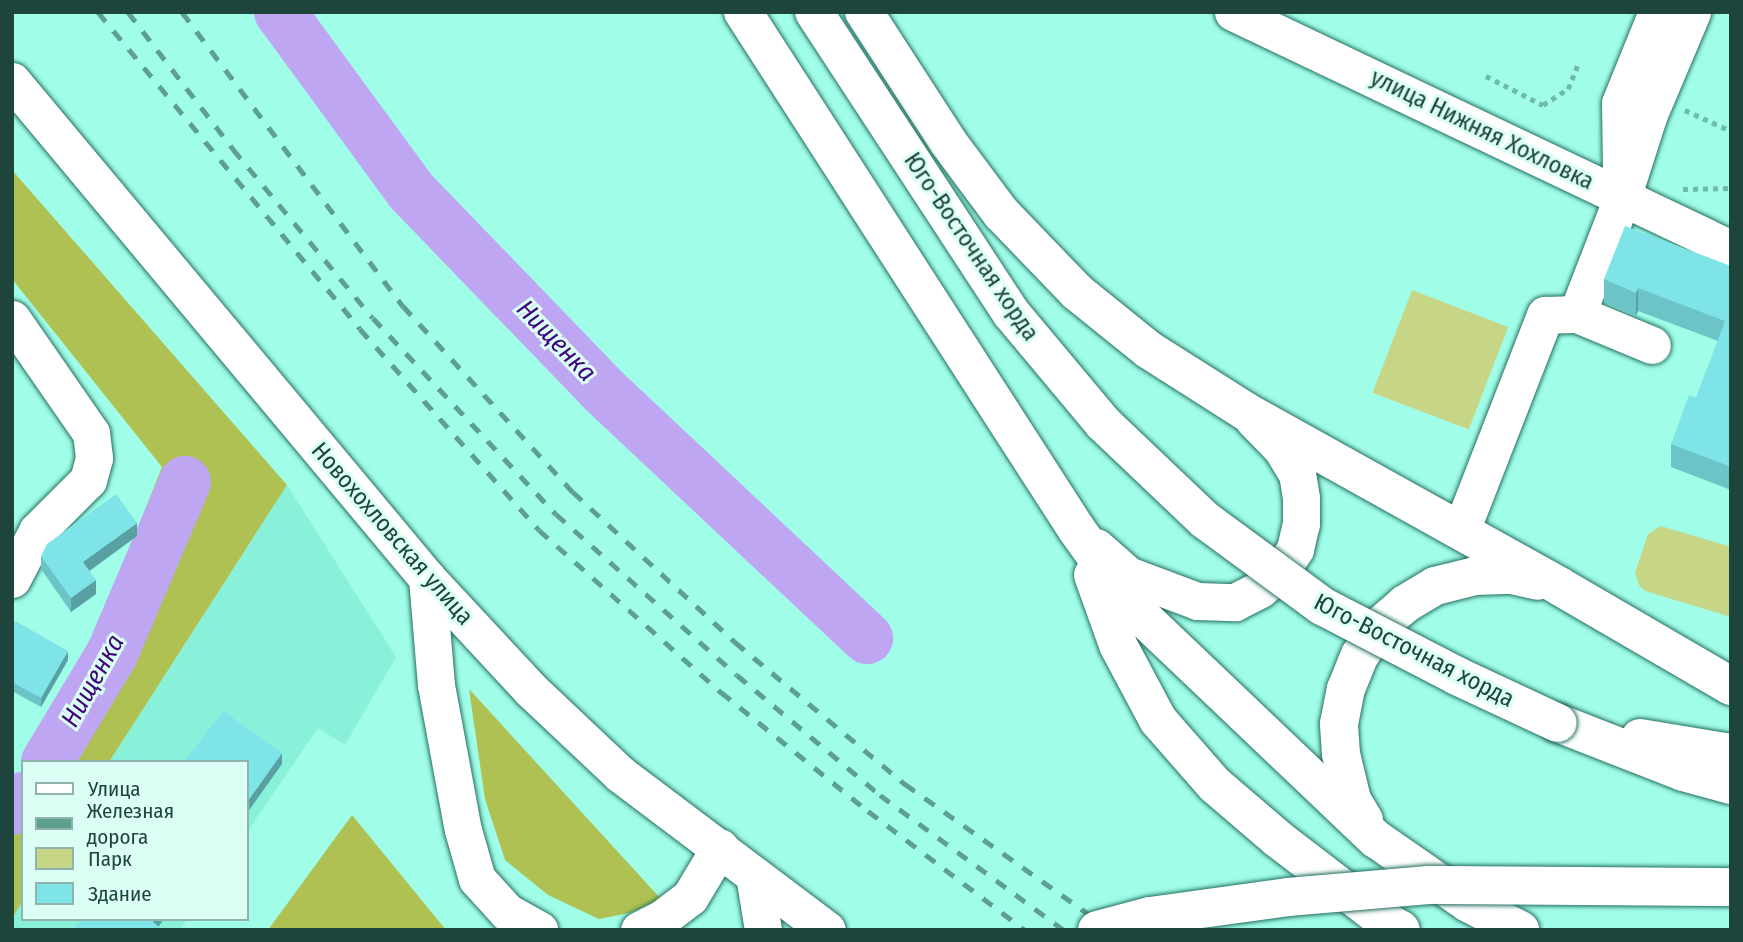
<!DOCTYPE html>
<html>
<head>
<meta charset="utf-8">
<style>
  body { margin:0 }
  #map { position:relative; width:1743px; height:942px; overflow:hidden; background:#a0fde8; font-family:"Fira Sans Condensed",sans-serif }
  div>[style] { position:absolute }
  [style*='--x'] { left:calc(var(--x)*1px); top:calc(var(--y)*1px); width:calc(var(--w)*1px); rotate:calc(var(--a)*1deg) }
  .built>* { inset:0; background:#89f1da }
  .green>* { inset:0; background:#c6d686; transform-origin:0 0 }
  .forest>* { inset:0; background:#aec152 }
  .river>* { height:52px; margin:-26px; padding:0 26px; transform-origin:26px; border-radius:26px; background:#bea6f3 }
  .path>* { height:4.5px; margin-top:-2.25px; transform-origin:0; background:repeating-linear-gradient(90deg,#70baa9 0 5px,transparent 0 10px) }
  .roads { filter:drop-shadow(0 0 2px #256f61) drop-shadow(0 0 2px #256f61) }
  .minor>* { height:37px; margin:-18.5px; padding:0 18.5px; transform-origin:18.5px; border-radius:18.5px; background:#fff }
  .major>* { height:38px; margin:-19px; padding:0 19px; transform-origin:19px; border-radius:19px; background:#fff }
  .rail>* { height:5px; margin-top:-2.5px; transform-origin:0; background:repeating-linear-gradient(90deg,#5da091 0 12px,transparent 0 24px) }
  .bridges { filter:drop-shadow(0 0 2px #256f61) drop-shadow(0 0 2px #256f61) }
  .major-bridge>* { height:38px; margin:-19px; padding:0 19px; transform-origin:19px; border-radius:19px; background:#fff }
  .wall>* { inset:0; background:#6dc4c7 }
  .shaded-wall>* { inset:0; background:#59a0a2 }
  .building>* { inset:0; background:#7fe4e7 }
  span { translate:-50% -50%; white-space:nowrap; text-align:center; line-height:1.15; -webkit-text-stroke:6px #dbfef5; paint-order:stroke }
  .street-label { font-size:24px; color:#1d453c }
  .water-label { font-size:26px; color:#41057b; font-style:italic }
  .frame { position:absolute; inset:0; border:14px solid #1d453c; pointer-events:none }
  .legend { position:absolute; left:21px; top:760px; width:228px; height:161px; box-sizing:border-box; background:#dbfef5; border:2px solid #8fb4ab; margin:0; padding:9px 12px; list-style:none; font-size:21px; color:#1d453c }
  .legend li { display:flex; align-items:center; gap:14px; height:35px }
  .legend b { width:35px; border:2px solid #8fb4ab }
</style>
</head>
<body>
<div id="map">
  <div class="built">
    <i style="clip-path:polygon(287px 485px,396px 657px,345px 745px,318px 728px,247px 832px,247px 762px,109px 762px)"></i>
    <i style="clip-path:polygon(23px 900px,23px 919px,187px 919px,180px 930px,12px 930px,12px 919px)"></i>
  </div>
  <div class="green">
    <i style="left:1412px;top:290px;width:103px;height:110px;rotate:21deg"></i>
    <i style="clip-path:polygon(1661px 526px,1731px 547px,1731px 617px,1645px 591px,1639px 585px,1635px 573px,1648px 534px)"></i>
  </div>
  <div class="forest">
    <i style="clip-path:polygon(12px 170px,287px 485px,109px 762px,26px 762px,95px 636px,162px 467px,12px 279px)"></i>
    <i style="clip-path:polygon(469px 689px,661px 899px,629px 913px,599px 919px,548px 895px,505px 860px,485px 799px)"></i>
    <i style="clip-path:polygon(23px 768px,23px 900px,12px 919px,12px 787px)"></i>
    <i style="clip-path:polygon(352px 815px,446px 930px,268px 930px)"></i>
  </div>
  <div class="river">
    <i style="--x:280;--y:12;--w:222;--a:53.8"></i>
    <i style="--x:411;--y:191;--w:278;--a:46"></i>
    <i style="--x:604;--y:391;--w:361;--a:43.2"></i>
    <i style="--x:47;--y:762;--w:126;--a:-59"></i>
    <i style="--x:112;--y:654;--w:187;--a:-67"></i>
    <i style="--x:12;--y:809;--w:16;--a:-45"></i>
  </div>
  <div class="path">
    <i style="--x:1486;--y:76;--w:64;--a:27"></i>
    <i style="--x:1543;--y:105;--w:30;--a:-33"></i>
    <i style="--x:1568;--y:89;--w:27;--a:-68"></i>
    <i style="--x:1685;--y:110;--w:51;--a:24.5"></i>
    <i style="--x:1683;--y:189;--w:48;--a:-1.2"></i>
  </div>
  <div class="roads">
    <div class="minor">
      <i style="--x:1233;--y:12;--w:552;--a:25.45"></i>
      <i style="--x:12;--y:81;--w:647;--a:50.14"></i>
      <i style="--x:427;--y:578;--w:153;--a:47.1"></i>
      <i style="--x:531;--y:690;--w:122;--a:43.3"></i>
      <i style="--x:620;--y:774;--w:259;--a:37"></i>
      <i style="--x:1621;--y:172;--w:69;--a:-90.8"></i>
      <i style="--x:1620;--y:103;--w:98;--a:-67.9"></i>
      <i style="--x:1577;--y:314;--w:124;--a:-68.8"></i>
      <i style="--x:1622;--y:198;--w:88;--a:-72.2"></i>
      <i style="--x:1649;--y:114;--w:111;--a:-67.1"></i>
      <i style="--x:12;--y:319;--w:139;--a:55.3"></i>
      <i style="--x:91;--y:433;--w:25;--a:83"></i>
      <i style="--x:94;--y:458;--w:23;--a:105"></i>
      <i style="--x:88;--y:480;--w:72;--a:135"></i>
      <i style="--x:37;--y:531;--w:54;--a:117.5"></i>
      <i style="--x:1467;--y:515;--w:215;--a:-68.7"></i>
      <i style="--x:1545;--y:315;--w:32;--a:-2"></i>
      <i style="--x:1577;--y:314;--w:81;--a:22.5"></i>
      <i style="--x:1096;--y:547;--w:43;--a:41.2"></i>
      <i style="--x:1128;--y:575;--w:74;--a:20.6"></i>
      <i style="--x:1197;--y:601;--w:38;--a:2"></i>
      <i style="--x:1235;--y:602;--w:28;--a:-27"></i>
      <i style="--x:1260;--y:589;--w:25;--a:-40"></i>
      <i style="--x:1279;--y:573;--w:29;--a:-56"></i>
      <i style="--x:1295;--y:549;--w:26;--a:-77"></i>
      <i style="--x:1301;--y:524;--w:26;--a:-90"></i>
      <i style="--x:1301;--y:498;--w:24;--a:-99"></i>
      <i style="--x:1297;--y:474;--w:29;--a:-121"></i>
      <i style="--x:1282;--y:449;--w:42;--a:-134"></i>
      <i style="--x:427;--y:578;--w:107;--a:85.2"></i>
      <i style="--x:436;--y:685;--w:147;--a:79.5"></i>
      <i style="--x:463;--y:830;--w:51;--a:74.1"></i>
      <i style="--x:477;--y:879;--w:45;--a:47.7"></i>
      <i style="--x:507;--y:912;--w:37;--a:29"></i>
      <i style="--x:754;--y:875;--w:56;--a:80.7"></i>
      <i style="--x:639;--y:930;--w:25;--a:-27"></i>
      <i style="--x:661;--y:919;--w:36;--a:-37"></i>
      <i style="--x:690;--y:897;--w:58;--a:-59"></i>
    </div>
    <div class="major">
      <i style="--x:743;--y:12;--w:616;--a:57.19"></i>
      <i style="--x:1077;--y:530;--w:95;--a:54.5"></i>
      <i style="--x:1132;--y:607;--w:337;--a:43.6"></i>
      <i style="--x:1376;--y:839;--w:112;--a:34.8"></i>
      <i style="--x:1468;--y:903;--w:59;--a:27.4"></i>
      <i style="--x:864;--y:12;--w:155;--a:57.1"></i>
      <i style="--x:948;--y:142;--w:89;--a:53.3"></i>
      <i style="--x:1001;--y:213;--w:110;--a:46.1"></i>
      <i style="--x:1077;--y:292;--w:92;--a:38.9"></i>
      <i style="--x:1149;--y:350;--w:114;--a:32.4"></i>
      <i style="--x:1245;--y:411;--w:359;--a:29.1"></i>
      <i style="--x:1559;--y:586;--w:199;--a:30.2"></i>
      <i style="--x:1093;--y:575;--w:74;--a:70.3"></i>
      <i style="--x:1118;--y:645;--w:85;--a:61.9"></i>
      <i style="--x:1158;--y:720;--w:86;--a:48.8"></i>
      <i style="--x:1215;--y:785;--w:83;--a:40.6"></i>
      <i style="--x:1278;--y:839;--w:135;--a:37.5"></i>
      <i style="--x:1385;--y:921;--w:18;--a:29"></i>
      <i style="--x:1558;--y:723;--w:134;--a:21.4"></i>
      <i style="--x:1683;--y:772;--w:50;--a:15.2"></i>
      <i style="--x:1640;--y:738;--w:92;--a:9.4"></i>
      <i style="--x:1364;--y:820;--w:23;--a:-121"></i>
      <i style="--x:1352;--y:800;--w:47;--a:-103.4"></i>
      <i style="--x:1341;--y:754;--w:30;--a:-94"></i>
      <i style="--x:1339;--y:724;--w:36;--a:-79"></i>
      <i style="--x:1346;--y:689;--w:37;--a:-68"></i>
      <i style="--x:1360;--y:655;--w:37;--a:-55"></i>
      <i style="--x:1381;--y:625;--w:32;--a:-41"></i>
      <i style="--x:1405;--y:604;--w:35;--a:-31"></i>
      <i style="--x:1435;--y:586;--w:41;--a:-14"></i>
      <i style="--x:1475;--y:576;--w:37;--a:-2"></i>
      <i style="--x:1512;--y:575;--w:26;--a:13"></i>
    </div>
  </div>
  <div class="rail">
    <i style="--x:98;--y:12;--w:411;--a:50.4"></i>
    <i style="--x:360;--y:329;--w:269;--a:48.3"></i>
    <i style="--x:539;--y:530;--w:244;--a:41.7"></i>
    <i style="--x:721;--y:692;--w:189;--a:39"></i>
    <i style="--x:868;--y:811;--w:197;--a:37.2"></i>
    <i style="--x:128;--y:12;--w:173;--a:52.5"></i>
    <i style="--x:233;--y:149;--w:219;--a:50.4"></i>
    <i style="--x:373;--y:318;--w:268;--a:47"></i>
    <i style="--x:556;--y:514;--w:242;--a:41.7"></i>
    <i style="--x:737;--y:675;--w:187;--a:40"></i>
    <i style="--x:880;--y:795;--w:228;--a:36.3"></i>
    <i style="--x:182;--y:12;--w:368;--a:53.1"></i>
    <i style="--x:403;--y:306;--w:252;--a:47.6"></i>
    <i style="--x:573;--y:492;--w:221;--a:42.8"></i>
    <i style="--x:735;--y:642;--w:222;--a:39.9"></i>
    <i style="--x:905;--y:784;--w:252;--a:35.3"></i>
  </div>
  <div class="bridges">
    <div class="major-bridge">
      <i style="--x:814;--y:12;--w:360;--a:56.8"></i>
      <i style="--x:1011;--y:313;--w:143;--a:50.1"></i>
      <i style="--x:1103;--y:423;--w:141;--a:43.6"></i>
      <i style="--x:1205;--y:520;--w:145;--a:36.3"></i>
      <i style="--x:1322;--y:606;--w:152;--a:27.4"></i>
      <i style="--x:1457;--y:676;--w:111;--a:25"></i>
      <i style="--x:1097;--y:930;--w:55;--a:-14.8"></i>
      <i style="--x:1150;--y:916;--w:139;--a:-7.8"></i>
      <i style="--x:1288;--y:897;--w:141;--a:-4.9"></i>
      <i style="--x:1428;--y:885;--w:303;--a:0.4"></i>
    </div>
  </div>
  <div class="wall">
    <i style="clip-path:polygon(1731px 266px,1731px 490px,1671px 467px,1671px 444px,1696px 398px,1718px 341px,1638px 311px,1636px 316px,1604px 302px,1604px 279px)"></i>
    <i style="clip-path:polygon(137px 536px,90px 571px,96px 594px,71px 612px,41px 569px,41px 556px)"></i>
    <i style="clip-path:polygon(12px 625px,68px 660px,41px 707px,12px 691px)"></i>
  </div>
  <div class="shaded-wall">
    <i style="clip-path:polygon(1638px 288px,1638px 311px,1636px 316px,1636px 293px)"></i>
    <i style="clip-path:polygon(137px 523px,137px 536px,83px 575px,83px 562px)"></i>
    <i style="clip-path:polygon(96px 580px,96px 594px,71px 612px,71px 598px)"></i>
    <i style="clip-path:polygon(68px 651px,68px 660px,41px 707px,41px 698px)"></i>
    <i style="clip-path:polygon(282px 753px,282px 764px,247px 813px,247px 802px)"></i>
    <i style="clip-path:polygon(155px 919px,164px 919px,156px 930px,153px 922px)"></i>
  </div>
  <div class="building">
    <i style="clip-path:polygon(1625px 226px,1731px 266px,1731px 467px,1671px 444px,1689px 395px,1696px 398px,1725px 321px,1638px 288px,1636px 293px,1604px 279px)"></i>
    <i style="clip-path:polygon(116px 494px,137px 523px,83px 562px,96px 580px,71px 598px,41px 556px,47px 544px)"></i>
    <i style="clip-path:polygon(15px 621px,68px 651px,41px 698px,12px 682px,12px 625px)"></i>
    <i style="clip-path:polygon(223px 711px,282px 753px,247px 802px,247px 762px,184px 762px)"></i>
    <i style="clip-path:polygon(82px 919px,155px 919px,153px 922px,162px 929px,73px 930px)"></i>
  </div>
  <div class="street-label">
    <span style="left:1482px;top:130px;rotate:26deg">улица Нижняя Хохловка</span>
    <span style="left:971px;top:247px;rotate:56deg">Юго-Восточная хорда</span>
    <span style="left:392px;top:534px;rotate:49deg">Новохохловская улица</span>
    <span style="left:1414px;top:651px;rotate:27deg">Юго-Восточная хорда</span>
  </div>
  <div class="water-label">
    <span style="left:556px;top:341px;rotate:46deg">Нищенка</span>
    <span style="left:93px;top:681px;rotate:-61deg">Нищенка</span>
  </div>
  <div class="frame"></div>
  <ul class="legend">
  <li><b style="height:9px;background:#fff"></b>Улица</li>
  <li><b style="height:9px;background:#5da091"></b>Железная дорога</li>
  <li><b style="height:19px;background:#c6d686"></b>Парк</li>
  <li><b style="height:19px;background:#7fe4e7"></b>Здание</li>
  </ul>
</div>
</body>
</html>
